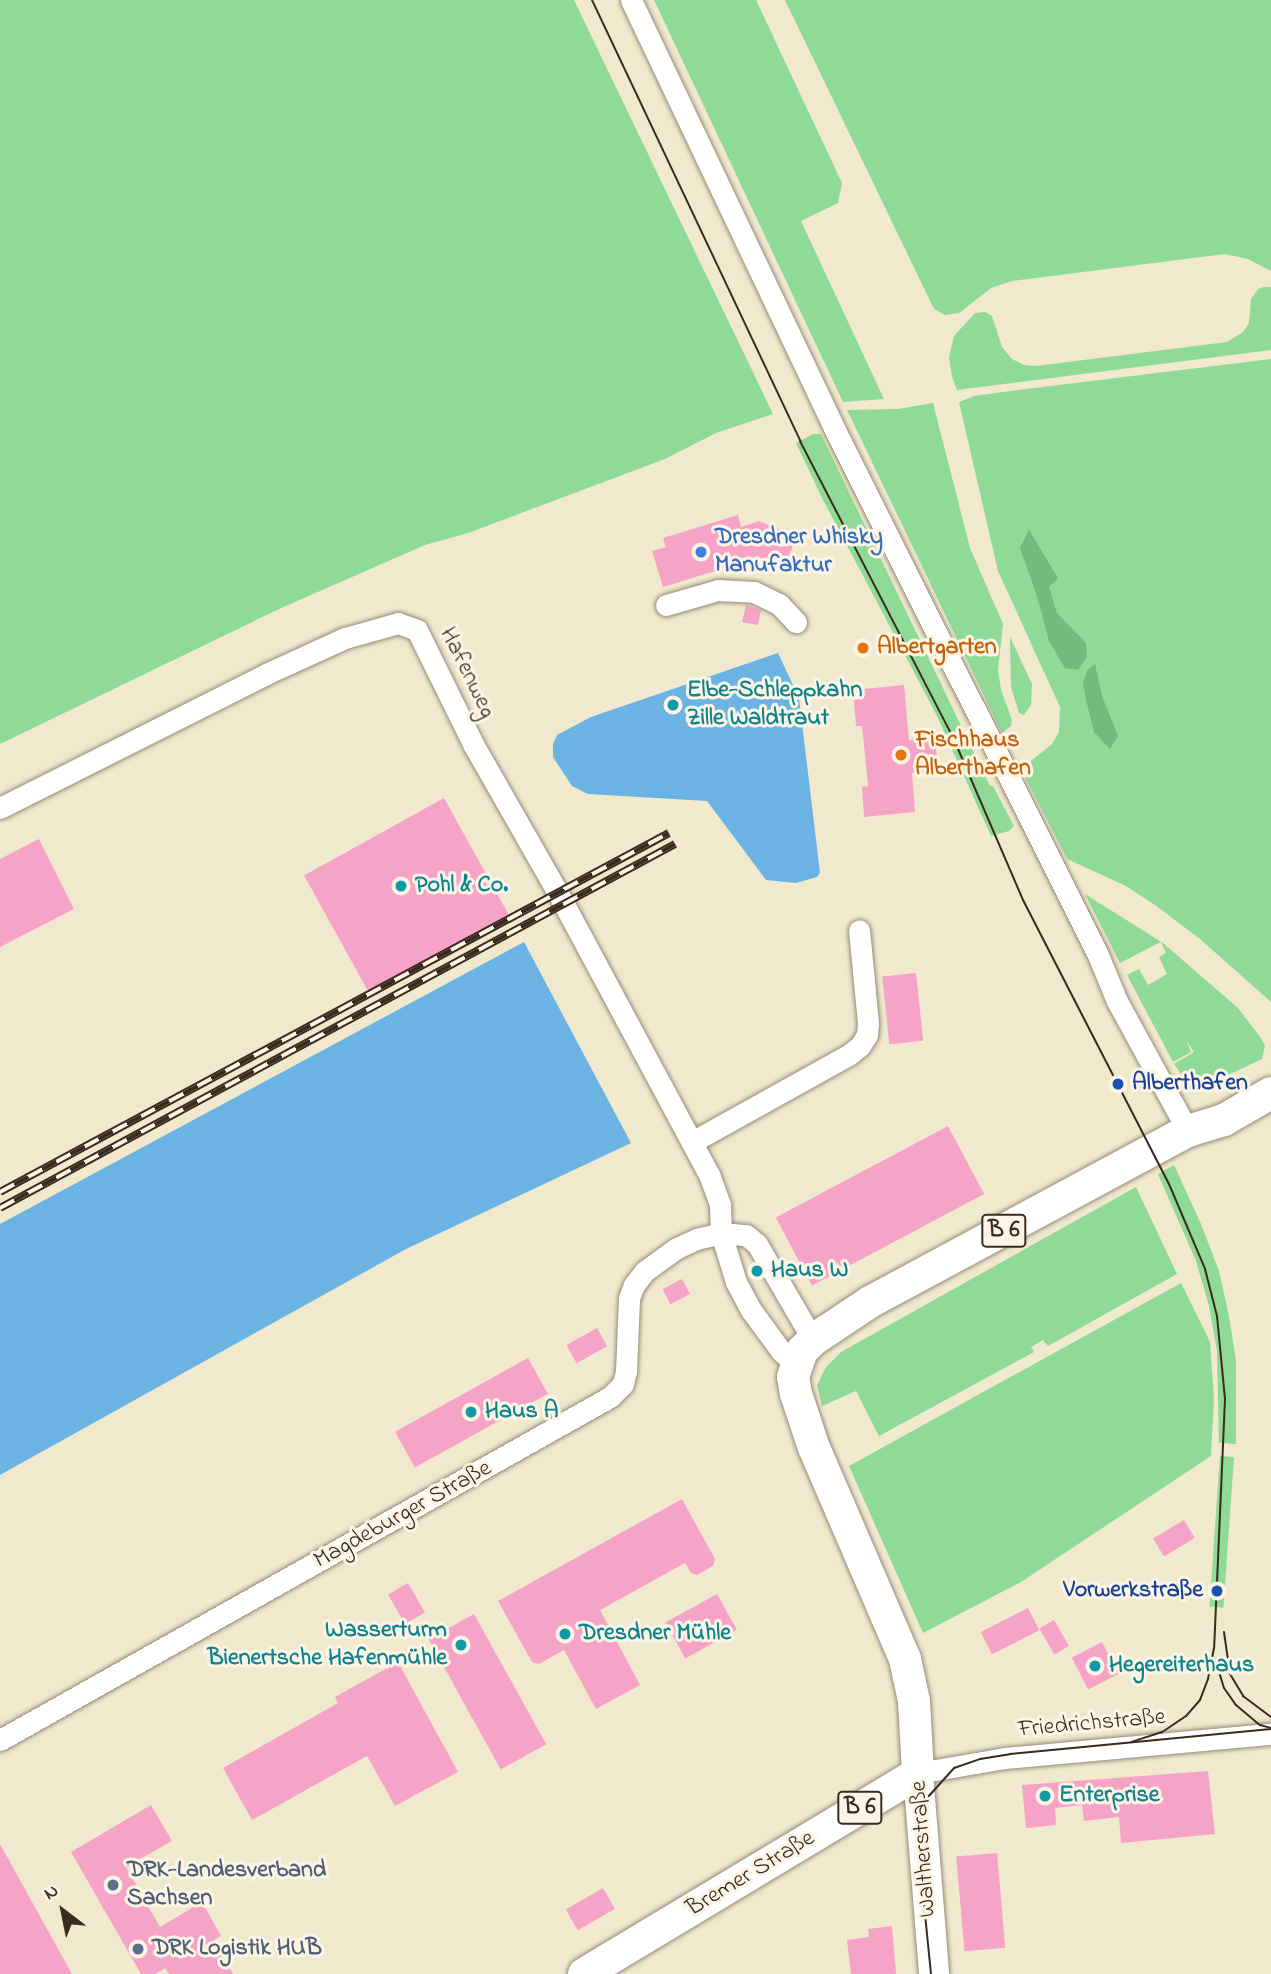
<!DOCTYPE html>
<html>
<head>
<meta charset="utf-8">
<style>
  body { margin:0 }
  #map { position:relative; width:1271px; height:1974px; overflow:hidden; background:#f0e9ce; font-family:"Indie Flower",sans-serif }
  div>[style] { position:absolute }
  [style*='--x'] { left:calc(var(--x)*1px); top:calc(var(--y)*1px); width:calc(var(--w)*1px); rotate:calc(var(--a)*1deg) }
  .green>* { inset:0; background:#8fda96; transform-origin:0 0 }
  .forest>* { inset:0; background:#73ba7f }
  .water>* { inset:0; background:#6bb3e2 }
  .building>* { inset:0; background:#f5a4c7; transform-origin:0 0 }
  .roads { filter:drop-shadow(0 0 2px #968a76) drop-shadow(0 0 2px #968a76) }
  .minor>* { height:21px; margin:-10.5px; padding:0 10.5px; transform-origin:10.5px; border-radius:10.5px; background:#fff }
  .secondary>* { height:30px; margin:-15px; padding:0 15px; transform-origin:15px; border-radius:15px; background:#fff }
  .primary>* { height:32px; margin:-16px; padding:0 16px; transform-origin:16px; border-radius:16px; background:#fff }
  .tram>* { height:2px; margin:-1px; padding:0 1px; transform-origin:1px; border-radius:1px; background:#3b2a1e }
  .rail>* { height:8px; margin-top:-4px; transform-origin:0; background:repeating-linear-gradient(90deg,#fcf5e5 0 16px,#3b2a1e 0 32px); box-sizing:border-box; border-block:2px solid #3b2a1e }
  .dots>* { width:19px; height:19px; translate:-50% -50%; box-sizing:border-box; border:4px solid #fcf5e5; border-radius:50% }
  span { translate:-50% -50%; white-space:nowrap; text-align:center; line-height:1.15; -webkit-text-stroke:6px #fcf5e5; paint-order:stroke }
  .shield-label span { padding:2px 5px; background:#fcf5e5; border:2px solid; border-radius:5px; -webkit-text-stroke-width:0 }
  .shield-label { font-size:23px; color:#3b2a1e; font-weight:700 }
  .shop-label { font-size:24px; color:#366cbe; font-weight:700 }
  .left { translate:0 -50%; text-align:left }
  .food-label { font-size:24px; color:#c56008; font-weight:700 }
  .street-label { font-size:24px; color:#3b2a1e }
  .culture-label { font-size:24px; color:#0d838f; font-weight:700 }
  .right { translate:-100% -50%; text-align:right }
  .transit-label { font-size:24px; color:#164399; font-weight:700 }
  .service-label { font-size:24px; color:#4e5e75; font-weight:700 }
  .north { position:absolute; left:28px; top:1876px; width:70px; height:70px; -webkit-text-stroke:5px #fcf5e5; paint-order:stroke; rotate:328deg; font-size:19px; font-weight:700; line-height:28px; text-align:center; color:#3b2a1e }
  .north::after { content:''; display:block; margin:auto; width:24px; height:32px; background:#3b2a1e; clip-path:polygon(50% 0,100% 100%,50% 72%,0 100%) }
</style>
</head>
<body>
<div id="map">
  <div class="green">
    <i style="clip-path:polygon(0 0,574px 0,773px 414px,716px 433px,665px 459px,468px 533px,425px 545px,279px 609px,0 744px)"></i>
    <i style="clip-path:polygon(654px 0,756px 0,842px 183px,838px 203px,801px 221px,884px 399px,843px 402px)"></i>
    <i style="clip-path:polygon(785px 0,1271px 0,1271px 271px,1248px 259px,1225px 254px,1012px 281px,991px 288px,959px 313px,945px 315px,934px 309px)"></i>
    <i style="clip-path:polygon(1264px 287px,1271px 287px,1271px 350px,957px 390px,952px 377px,949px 357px,954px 336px,975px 313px,985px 312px,992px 316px,1002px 347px,1012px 359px,1024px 365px,1036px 366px,1227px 342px,1243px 332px,1249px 323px,1251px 299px,1258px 289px)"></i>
    <i style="clip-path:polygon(1271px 359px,1271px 1002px,1200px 939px,1155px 905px,1126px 886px,1067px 859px,1021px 769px,1052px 744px,1059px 732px,1060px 707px,998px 571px,959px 402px,974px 396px,1018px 390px)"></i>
    <i style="clip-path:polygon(933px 403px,970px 548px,1003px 624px,998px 670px,1001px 690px,1012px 720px,1011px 726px,1002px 733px,847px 410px,898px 409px)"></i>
    <i style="clip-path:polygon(813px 434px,821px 434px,990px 786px,993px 786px,1014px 826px,1009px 831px,991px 836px,936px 714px,822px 498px,796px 443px)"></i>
    <i style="clip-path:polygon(1010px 637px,1032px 684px,1031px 705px,1024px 715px,1019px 713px,1011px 687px)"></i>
    <i style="clip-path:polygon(1085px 894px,1163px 943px,1238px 1008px,1261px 1038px,1265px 1046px,1262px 1059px,1207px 1085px,1197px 1084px,1181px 1074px,1174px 1064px,1194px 1052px,1186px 1040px,1191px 1052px,1173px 1062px,1127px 975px,1139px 969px,1148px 985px,1167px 974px,1159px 957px,1166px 953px,1161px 942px,1120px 963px)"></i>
    <i style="clip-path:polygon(1174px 1165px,1201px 1224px,1219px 1271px,1228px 1311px,1236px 1360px,1236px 1444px,1219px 1443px,1217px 1351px,1209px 1306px,1196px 1261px,1158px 1174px)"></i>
    <i style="clip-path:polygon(1136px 1187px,1177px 1274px,1048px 1346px,1043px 1340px,1031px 1347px,1034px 1352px,879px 1436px,856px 1391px,822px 1406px,817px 1385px,826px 1367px,841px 1352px)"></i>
    <i style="clip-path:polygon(1181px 1283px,1210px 1342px,1214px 1399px,1211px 1456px,1021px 1582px,923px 1633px,849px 1466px)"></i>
    <i style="left:1220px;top:1456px;width:14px;height:151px;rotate:4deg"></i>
  </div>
  <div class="forest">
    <i style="clip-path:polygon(1029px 530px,1058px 578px,1049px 587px,1057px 613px,1086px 643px,1087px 657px,1078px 670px,1065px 668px,1049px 641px,1037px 596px,1020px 548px)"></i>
    <i style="clip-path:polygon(1095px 664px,1102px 696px,1118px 736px,1110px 749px,1094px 732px,1086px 700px,1083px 682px,1088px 669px)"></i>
  </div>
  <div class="water">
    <i style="clip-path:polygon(778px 653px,799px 698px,820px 873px,817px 877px,796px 883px,766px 880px,707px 801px,588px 794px,572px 786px,553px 757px,553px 744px,557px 735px,591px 717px)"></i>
    <i style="clip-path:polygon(524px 942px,631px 1143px,406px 1249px,0 1475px,0 1224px)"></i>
  </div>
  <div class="building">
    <i style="clip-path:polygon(738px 515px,741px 527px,759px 521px,797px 537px,783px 569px,756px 556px,748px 566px,742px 563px,663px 587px,652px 551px,666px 547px,663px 538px)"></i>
    <i style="clip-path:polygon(746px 605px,761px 610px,758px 625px,742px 622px)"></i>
    <i style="clip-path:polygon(904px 685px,909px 740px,935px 738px,938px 771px,912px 773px,915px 812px,864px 817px,862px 787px,868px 786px,862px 726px,856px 726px,853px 690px)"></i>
    <i style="left:444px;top:798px;width:139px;height:160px;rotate:61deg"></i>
    <i style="clip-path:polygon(39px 839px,74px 909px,0 947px,0 859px)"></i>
    <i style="left:916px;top:973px;width:68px;height:34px;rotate:84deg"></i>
    <i style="left:948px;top:1126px;width:77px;height:195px;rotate:62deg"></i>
    <i style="left:682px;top:1279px;width:17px;height:22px;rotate:62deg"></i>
    <i style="left:597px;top:1328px;width:21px;height:35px;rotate:61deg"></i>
    <i style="left:528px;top:1358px;width:41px;height:152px;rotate:61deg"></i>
    <i style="clip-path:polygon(682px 1499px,715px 1559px,713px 1566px,697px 1575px,691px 1573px,685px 1563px,600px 1610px,640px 1685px,596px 1709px,564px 1650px,539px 1664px,532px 1662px,498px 1601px)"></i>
    <i style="left:1184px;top:1520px;width:21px;height:36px;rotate:59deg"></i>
    <i style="left:408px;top:1583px;width:34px;height:23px;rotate:60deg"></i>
    <i style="left:717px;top:1594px;width:41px;height:59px;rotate:61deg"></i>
    <i style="left:1028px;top:1608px;width:25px;height:53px;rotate:63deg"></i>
    <i style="left:474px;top:1614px;width:149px;height:52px;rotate:61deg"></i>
    <i style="left:1054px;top:1620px;width:30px;height:17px;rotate:60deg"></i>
    <i style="left:1102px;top:1642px;width:36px;height:34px;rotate:63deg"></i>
    <i style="clip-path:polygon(398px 1662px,458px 1772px,395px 1806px,367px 1756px,252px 1820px,223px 1768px,338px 1703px,335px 1697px)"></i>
    <i style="clip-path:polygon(1208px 1771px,1215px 1834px,1121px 1843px,1119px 1817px,1084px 1821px,1082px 1805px,1055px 1808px,1056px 1825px,1026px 1828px,1022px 1785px)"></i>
    <i style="clip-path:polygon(151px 1805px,172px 1841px,126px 1867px,160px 1927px,202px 1902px,221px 1936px,214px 1940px,233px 1974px,169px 1974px,165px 1968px,155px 1974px,141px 1974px,71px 1852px)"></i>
    <i style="clip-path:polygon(0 1844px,72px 1974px,0 1974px)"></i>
    <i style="left:997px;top:1853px;width:95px;height:41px;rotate:85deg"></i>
    <i style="left:603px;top:1888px;width:24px;height:43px;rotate:60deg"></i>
    <i style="clip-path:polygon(892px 1926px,896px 1974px,851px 1974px,847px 1940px,869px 1937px,868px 1929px)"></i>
  </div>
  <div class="roads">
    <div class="minor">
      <i style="--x:631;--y:0;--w:474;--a:64.6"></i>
      <i style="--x:834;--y:428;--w:589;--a:63.39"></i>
      <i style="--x:1098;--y:955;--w:50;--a:67.6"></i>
      <i style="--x:1117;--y:1001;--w:148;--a:61.4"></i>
      <i style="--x:666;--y:605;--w:54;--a:-16.1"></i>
      <i style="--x:718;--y:590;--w:36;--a:3"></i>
      <i style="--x:754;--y:592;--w:28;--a:26"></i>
      <i style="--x:779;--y:604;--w:25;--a:47"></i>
      <i style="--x:0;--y:808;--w:298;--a:-26.7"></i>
      <i style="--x:266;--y:674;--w:87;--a:-24.5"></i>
      <i style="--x:345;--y:638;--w:55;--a:-15.8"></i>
      <i style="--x:398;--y:623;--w:20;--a:20"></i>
      <i style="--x:417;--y:630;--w:127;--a:63.8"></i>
      <i style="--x:473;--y:744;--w:172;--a:60.3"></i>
      <i style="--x:558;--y:893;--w:322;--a:61.8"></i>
      <i style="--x:710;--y:1177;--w:30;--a:70"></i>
      <i style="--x:720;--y:1205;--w:28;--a:88"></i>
      <i style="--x:721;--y:1233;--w:51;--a:73"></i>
      <i style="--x:736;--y:1282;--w:32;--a:62"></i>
      <i style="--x:751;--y:1310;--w:51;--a:53.8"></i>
      <i style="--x:781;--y:1351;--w:19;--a:43"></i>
      <i style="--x:692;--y:1142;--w:181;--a:-29.1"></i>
      <i style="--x:850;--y:1054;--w:13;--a:-39"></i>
      <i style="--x:860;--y:1046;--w:13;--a:-58"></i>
      <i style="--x:867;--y:1035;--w:12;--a:-85"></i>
      <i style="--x:868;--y:1023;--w:93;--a:-95.5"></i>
      <i style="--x:0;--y:1740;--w:700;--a:-29.35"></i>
      <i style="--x:610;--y:1397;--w:18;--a:-45"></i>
      <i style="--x:623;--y:1384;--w:13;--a:-77"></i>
      <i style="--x:626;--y:1371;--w:73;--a:-87.6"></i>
      <i style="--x:629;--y:1298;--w:14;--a:-69"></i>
      <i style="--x:634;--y:1285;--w:18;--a:-52"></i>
      <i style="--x:645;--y:1271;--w:37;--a:-36"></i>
      <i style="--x:675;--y:1249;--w:23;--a:-25"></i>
      <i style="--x:696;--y:1239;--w:26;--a:-13"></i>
      <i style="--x:721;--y:1233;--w:25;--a:5"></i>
      <i style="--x:746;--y:1235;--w:14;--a:39"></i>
      <i style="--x:757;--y:1244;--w:111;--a:59.7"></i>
      <i style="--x:918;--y:1773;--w:88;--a:-9.8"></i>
      <i style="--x:1005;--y:1758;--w:267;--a:-5.2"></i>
    </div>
    <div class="secondary">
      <i style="--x:918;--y:1773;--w:202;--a:85.4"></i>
    </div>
    <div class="primary">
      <i style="--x:584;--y:1974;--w:390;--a:-31"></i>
      <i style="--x:918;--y:1773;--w:72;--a:-93.2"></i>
      <i style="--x:914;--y:1701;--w:43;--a:-102.1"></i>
      <i style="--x:905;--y:1659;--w:230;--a:-113.3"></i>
      <i style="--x:814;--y:1448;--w:57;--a:-108.4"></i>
      <i style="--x:796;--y:1394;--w:17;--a:-100"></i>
      <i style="--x:793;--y:1377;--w:28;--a:-71"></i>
      <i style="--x:802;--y:1351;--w:16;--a:-45"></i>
      <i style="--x:813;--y:1340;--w:69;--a:-33.7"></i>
      <i style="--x:870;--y:1302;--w:361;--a:-28.3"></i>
      <i style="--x:1188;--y:1131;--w:38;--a:-17"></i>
      <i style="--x:1224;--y:1120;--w:54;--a:-29.9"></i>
    </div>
  </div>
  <div class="tram">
    <i style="--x:592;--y:0;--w:488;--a:64.7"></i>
    <i style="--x:800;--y:441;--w:331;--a:62.7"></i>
    <i style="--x:952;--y:735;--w:180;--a:66.7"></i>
    <i style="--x:1023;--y:900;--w:319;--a:62.8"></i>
    <i style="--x:1169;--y:1184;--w:92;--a:67"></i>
    <i style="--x:1205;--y:1269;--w:49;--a:75.7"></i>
    <i style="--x:1217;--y:1316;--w:83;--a:84.5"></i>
    <i style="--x:1225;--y:1399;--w:249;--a:92.5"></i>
    <i style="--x:1214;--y:1648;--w:32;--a:101"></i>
    <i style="--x:1208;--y:1679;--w:22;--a:111"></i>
    <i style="--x:1200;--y:1700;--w:21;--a:131"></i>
    <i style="--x:1186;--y:1716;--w:29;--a:146"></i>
    <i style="--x:1162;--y:1732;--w:32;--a:162"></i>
    <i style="--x:1224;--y:1632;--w:42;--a:81.9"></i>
    <i style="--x:1230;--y:1674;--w:26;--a:59"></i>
    <i style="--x:1243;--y:1696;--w:35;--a:37"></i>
    <i style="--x:1216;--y:1662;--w:27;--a:73"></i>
    <i style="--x:1224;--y:1688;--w:21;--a:55"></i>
    <i style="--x:1236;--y:1705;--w:31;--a:40"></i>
    <i style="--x:1260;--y:1725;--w:11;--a:15"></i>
    <i style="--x:931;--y:1974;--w:131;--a:-95.7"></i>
    <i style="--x:918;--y:1844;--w:18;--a:-87"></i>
    <i style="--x:919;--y:1826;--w:30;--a:-73"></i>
    <i style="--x:928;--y:1797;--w:39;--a:-48"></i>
    <i style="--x:954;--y:1768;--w:28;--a:-19"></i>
    <i style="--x:980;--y:1759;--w:30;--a:-9"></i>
    <i style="--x:1010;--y:1754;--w:262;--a:-5.5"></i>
  </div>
  <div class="rail">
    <i style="--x:0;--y:1192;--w:759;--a:-28.22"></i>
    <i style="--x:0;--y:1208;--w:767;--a:-28.34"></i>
  </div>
  <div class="dots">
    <i style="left:701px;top:552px;background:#3f7fe0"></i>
    <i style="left:863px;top:648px;background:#e8710a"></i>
    <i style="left:673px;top:705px;background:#0f9aa8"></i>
    <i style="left:901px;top:755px;background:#e8710a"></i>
    <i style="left:401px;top:886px;background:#0f9aa8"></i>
    <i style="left:1118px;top:1084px;background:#1a4fb4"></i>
    <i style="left:757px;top:1271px;background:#0f9aa8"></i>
    <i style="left:471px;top:1412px;background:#0f9aa8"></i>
    <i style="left:1217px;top:1591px;background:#1a4fb4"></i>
    <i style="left:565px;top:1634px;background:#0f9aa8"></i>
    <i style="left:461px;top:1645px;background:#0f9aa8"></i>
    <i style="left:1095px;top:1666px;background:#0f9aa8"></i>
    <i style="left:1045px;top:1796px;background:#0f9aa8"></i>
    <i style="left:113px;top:1885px;background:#5c6f8a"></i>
    <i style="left:138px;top:1949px;background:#5c6f8a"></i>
  </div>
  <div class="shield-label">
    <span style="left:1004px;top:1231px">B 6</span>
    <span style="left:860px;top:1808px">B 6</span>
  </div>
  <div class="shop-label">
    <span class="left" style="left:715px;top:552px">Dresdner Whisky<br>Manufaktur</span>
  </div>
  <div class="food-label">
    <span class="left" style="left:877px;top:648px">Albertgarten</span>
    <span class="left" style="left:915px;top:755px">Fischhaus<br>Alberthafen</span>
  </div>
  <div class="street-label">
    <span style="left:467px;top:673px;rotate:64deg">Hafenweg</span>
    <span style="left:403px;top:1515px;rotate:-29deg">Magdeburger Straße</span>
    <span style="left:1092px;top:1724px;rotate:-5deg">Friedrichstraße</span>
    <span style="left:924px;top:1849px;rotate:-94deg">Waltherstraße</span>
    <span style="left:751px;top:1874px;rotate:-31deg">Bremer Straße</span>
  </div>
  <div class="culture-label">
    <span class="left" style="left:687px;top:705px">Elbe-Schleppkahn<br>Zille Waldtraut</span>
    <span class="left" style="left:415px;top:886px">Pohl &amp; Co.</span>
    <span class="left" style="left:771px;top:1271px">Haus W</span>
    <span class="left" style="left:485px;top:1412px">Haus A</span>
    <span class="right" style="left:447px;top:1645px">Wasserturm<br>Bienertsche Hafenmühle</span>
    <span class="left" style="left:579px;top:1634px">Dresdner Mühle</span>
    <span class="left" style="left:1109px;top:1666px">Hegereiterhaus</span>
    <span class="left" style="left:1059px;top:1796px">Enterprise</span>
  </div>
  <div class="transit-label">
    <span class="left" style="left:1132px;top:1084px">Alberthafen</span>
    <span class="right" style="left:1203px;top:1591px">Vorwerkstraße</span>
  </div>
  <div class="service-label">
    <span class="left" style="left:127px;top:1885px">DRK-Landesverband<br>Sachsen</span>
    <span class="left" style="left:152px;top:1949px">DRK Logistik HUB</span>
  </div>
  <div class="north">N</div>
</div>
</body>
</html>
